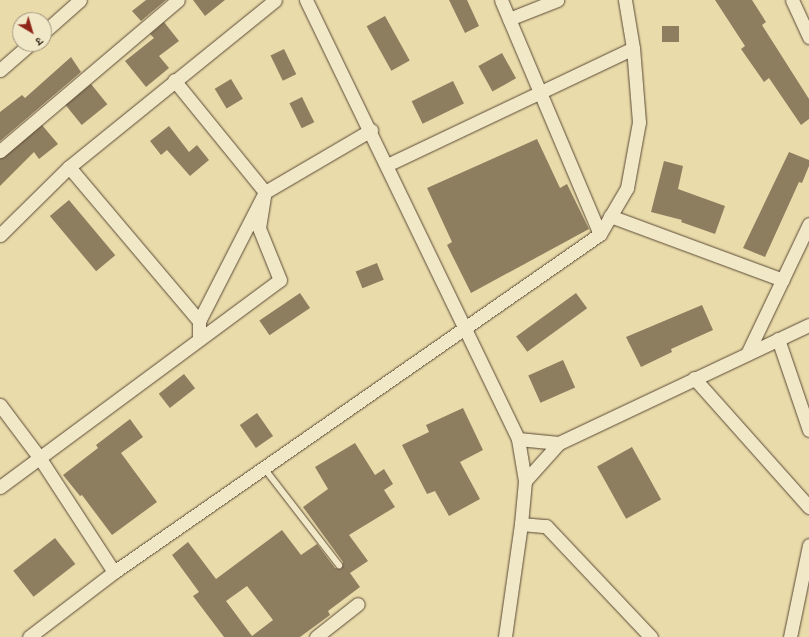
<!DOCTYPE html>
<html>
<head>
<meta charset="utf-8">
<style>
  body { margin:0 }
  #map { position:relative; width:809px; height:637px; overflow:hidden; background:#eadbaa; font-family:"IM FELL DW Pica","Noto Serif Devanagari",serif }
  div>[style] { position:absolute }
  [style*='--x'] { left:calc(var(--x)*1px); top:calc(var(--y)*1px); width:calc(var(--w)*1px); rotate:calc(var(--a)*1deg) }
  .building>* { inset:0; background:#8e7e60; transform-origin:0 0 }
  .roads { filter:drop-shadow(0 0 1px #5a4a36) drop-shadow(0 0 1px #5a4a36) }
  .lane>* { height:6px; margin:-3px; padding:0 3px; transform-origin:3px; border-radius:3px; background:#f1e8c8 }
  .street>* { height:13px; margin:-6.5px; padding:0 6.5px; transform-origin:6.5px; border-radius:6.5px; background:#f1e8c8 }
  span { translate:-50% -50%; white-space:nowrap; text-align:center; line-height:1.15; -webkit-text-stroke:4px #f1e8c8; paint-order:stroke }
  .north { position:absolute; left:12px; top:12px; width:40px; height:40px; box-sizing:border-box; background:#f1e8c8; border:1px solid #a1967e; border-radius:50%; rotate:142deg; font-size:11px; font-weight:700; line-height:16px; text-align:center; color:#2a1a0f }
  .north::after { content:''; display:block; margin:auto; width:14px; height:18px; background:#8f2418; clip-path:polygon(50% 0,100% 100%,50% 72%,0 100%) }
</style>
</head>
<body>
<div id="map">
  <div class="building">
    <i style="clip-path:polygon(146px 0,166px 0,141px 21px,132px 11px)"></i>
    <i style="clip-path:polygon(193px 0,225px 0,205px 16px)"></i>
    <i style="clip-path:polygon(449px 0,467px 0,479px 26px,465px 33px)"></i>
    <i style="clip-path:polygon(715px 0,752px 0,766px 22px,762px 25px,809px 99px,809px 119px,801px 125px,769px 78px,764px 82px,741px 49px,745px 46px)"></i>
    <i style="left:385px;top:16px;width:51px;height:21px;rotate:61deg"></i>
    <i style="clip-path:polygon(164px 22px,179px 41px,159px 56px,169px 68px,146px 87px,125px 61px,154px 38px,150px 34px)"></i>
    <i style="left:662px;top:26px;width:17px;height:16px"></i>
    <i style="left:284px;top:49px;width:28px;height:15px;rotate:64deg"></i>
    <i style="left:502px;top:53px;width:29px;height:27px;rotate:61deg"></i>
    <i style="clip-path:polygon(71px 57px,81px 72px,0 141px,0 112px,22px 95px,25px 98px)"></i>
    <i style="left:231px;top:79px;width:23px;height:19px;rotate:59deg"></i>
    <i style="left:453px;top:81px;width:25px;height:46px;rotate:64deg"></i>
    <i style="left:91px;top:84px;width:26px;height:33px;rotate:51deg"></i>
    <i style="left:302px;top:97px;width:28px;height:14px;rotate:64deg"></i>
    <i style="clip-path:polygon(42px 125px,58px 144px,39px 159px,34px 152px,0 186px,0 159px)"></i>
    <i style="clip-path:polygon(169px 126px,189px 152px,197px 145px,209px 160px,190px 176px,167px 150px,161px 155px,150px 141px)"></i>
    <i style="clip-path:polygon(537px 139px,560px 188px,567px 184px,589px 229px,471px 293px,447px 245px,452px 242px,427px 188px)"></i>
    <i style="clip-path:polygon(789px 152px,809px 160px,809px 166px,802px 183px,799px 182px,765px 257px,743px 248px)"></i>
    <i style="clip-path:polygon(664px 161px,683px 166px,678px 189px,725px 206px,715px 234px,681px 222px,682px 220px,651px 212px)"></i>
    <i style="left:69px;top:200px;width:72px;height:25px;rotate:50deg"></i>
    <i style="left:377px;top:263px;width:18px;height:23px;rotate:68deg"></i>
    <i style="left:300px;top:293px;width:18px;height:49px;rotate:56deg"></i>
    <i style="left:576px;top:293px;width:19px;height:74px;rotate:54deg"></i>
    <i style="clip-path:polygon(702px 305px,713px 330px,671px 349px,672px 352px,641px 367px,626px 337px)"></i>
    <i style="left:563px;top:360px;width:30px;height:38px;rotate:66deg"></i>
    <i style="left:184px;top:374px;width:18px;height:32px;rotate:52deg"></i>
    <i style="clip-path:polygon(463px 408px,483px 450px,460px 462px,480px 499px,449px 516px,435px 491px,427px 494px,402px 445px,429px 432px,426px 425px)"></i>
    <i style="left:257px;top:413px;width:28px;height:21px;rotate:55deg"></i>
    <i style="clip-path:polygon(130px 419px,143px 437px,121px 453px,157px 502px,112px 535px,82px 495px,80px 496px,63px 475px,98px 448px,96px 445px)"></i>
    <i style="clip-path:polygon(evenodd,355px 443px,375px 475px,384px 469px,393px 484px,384px 490px,395px 507px,349px 535px,368px 561px,350px 573px,360px 587px,328px 611px,330px 615px,300px 637px,224px 637px,193px 596px,199px 592px,172px 555px,188px 542px,216px 579px,282px 530px,301px 555px,317px 544px,335px 568px,341px 569px,343px 562px,303px 507px,328px 489px,315px 467px,355px 443px,247px 586px,273px 620px,252px 636px,226px 601px,247px 586px)"></i>
    <i style="left:632px;top:447px;width:60px;height:40px;rotate:61deg"></i>
    <i style="left:55px;top:538px;width:33px;height:53px;rotate:52deg"></i>
  </div>
  <div class="roads">
    <div class="lane">
      <i style="--x:264;--y:468;--w:123;--a:52.3"></i>
    </div>
    <div class="street">
      <i style="--x:306;--y:0;--w:488;--a:64.2"></i>
      <i style="--x:518;--y:439;--w:43;--a:80.5"></i>
      <i style="--x:525;--y:481;--w:43;--a:95.3"></i>
      <i style="--x:521;--y:524;--w:114;--a:98.1"></i>
      <i style="--x:501;--y:0;--w:254;--a:67.1"></i>
      <i style="--x:792;--y:0;--w:41;--a:65.3"></i>
      <i style="--x:509;--y:19;--w:52;--a:-21.6"></i>
      <i style="--x:44;--y:32;--w:48;--a:-41.6"></i>
      <i style="--x:0;--y:70;--w:40;--a:-41"></i>
      <i style="--x:0;--y:151;--w:233;--a:-40.3"></i>
      <i style="--x:387;--y:165;--w:272;--a:-25.4"></i>
      <i style="--x:69;--y:167;--w:202;--a:49.8"></i>
      <i style="--x:610;--y:216;--w:184;--a:20.3"></i>
      <i style="--x:0;--y:235;--w:97;--a:-44.6"></i>
      <i style="--x:69;--y:167;--w:265;--a:-39"></i>
      <i style="--x:199;--y:337;--w:16;--a:-90"></i>
      <i style="--x:199;--y:321;--w:145;--a:-62.9"></i>
      <i style="--x:265;--y:192;--w:123;--a:-30.3"></i>
      <i style="--x:778;--y:339;--w:96;--a:71.2"></i>
      <i style="--x:747;--y:354;--w:144;--a:-64.5"></i>
      <i style="--x:694;--y:378;--w:173;--a:48.3"></i>
      <i style="--x:0;--y:405;--w:65;--a:53.1"></i>
      <i style="--x:39;--y:457;--w:137;--a:56.9"></i>
      <i style="--x:518;--y:439;--w:41;--a:5.6"></i>
      <i style="--x:525;--y:481;--w:51;--a:-48.2"></i>
      <i style="--x:559;--y:443;--w:276;--a:-25.3"></i>
      <i style="--x:0;--y:487;--w:348;--a:-36.5"></i>
      <i style="--x:280;--y:280;--w:56;--a:-112"></i>
      <i style="--x:259;--y:228;--w:36;--a:-81"></i>
      <i style="--x:265;--y:192;--w:144;--a:-129.1"></i>
      <i style="--x:521;--y:524;--w:25;--a:5"></i>
      <i style="--x:546;--y:526;--w:153;--a:46.6"></i>
      <i style="--x:29;--y:637;--w:107;--a:-37.4"></i>
      <i style="--x:114;--y:572;--w:592;--a:-34.82"></i>
      <i style="--x:600;--y:234;--w:53;--a:-59.6"></i>
      <i style="--x:627;--y:188;--w:67;--a:-79.7"></i>
      <i style="--x:639;--y:122;--w:74;--a:-94.6"></i>
      <i style="--x:633;--y:48;--w:49;--a:-99.5"></i>
      <i style="--x:316;--y:637;--w:53;--a:-38.2"></i>
      <i style="--x:790;--y:637;--w:94;--a:-78.3"></i>
    </div>
  </div>
  <div class="north">उ</div>
</div>
</body>
</html>
